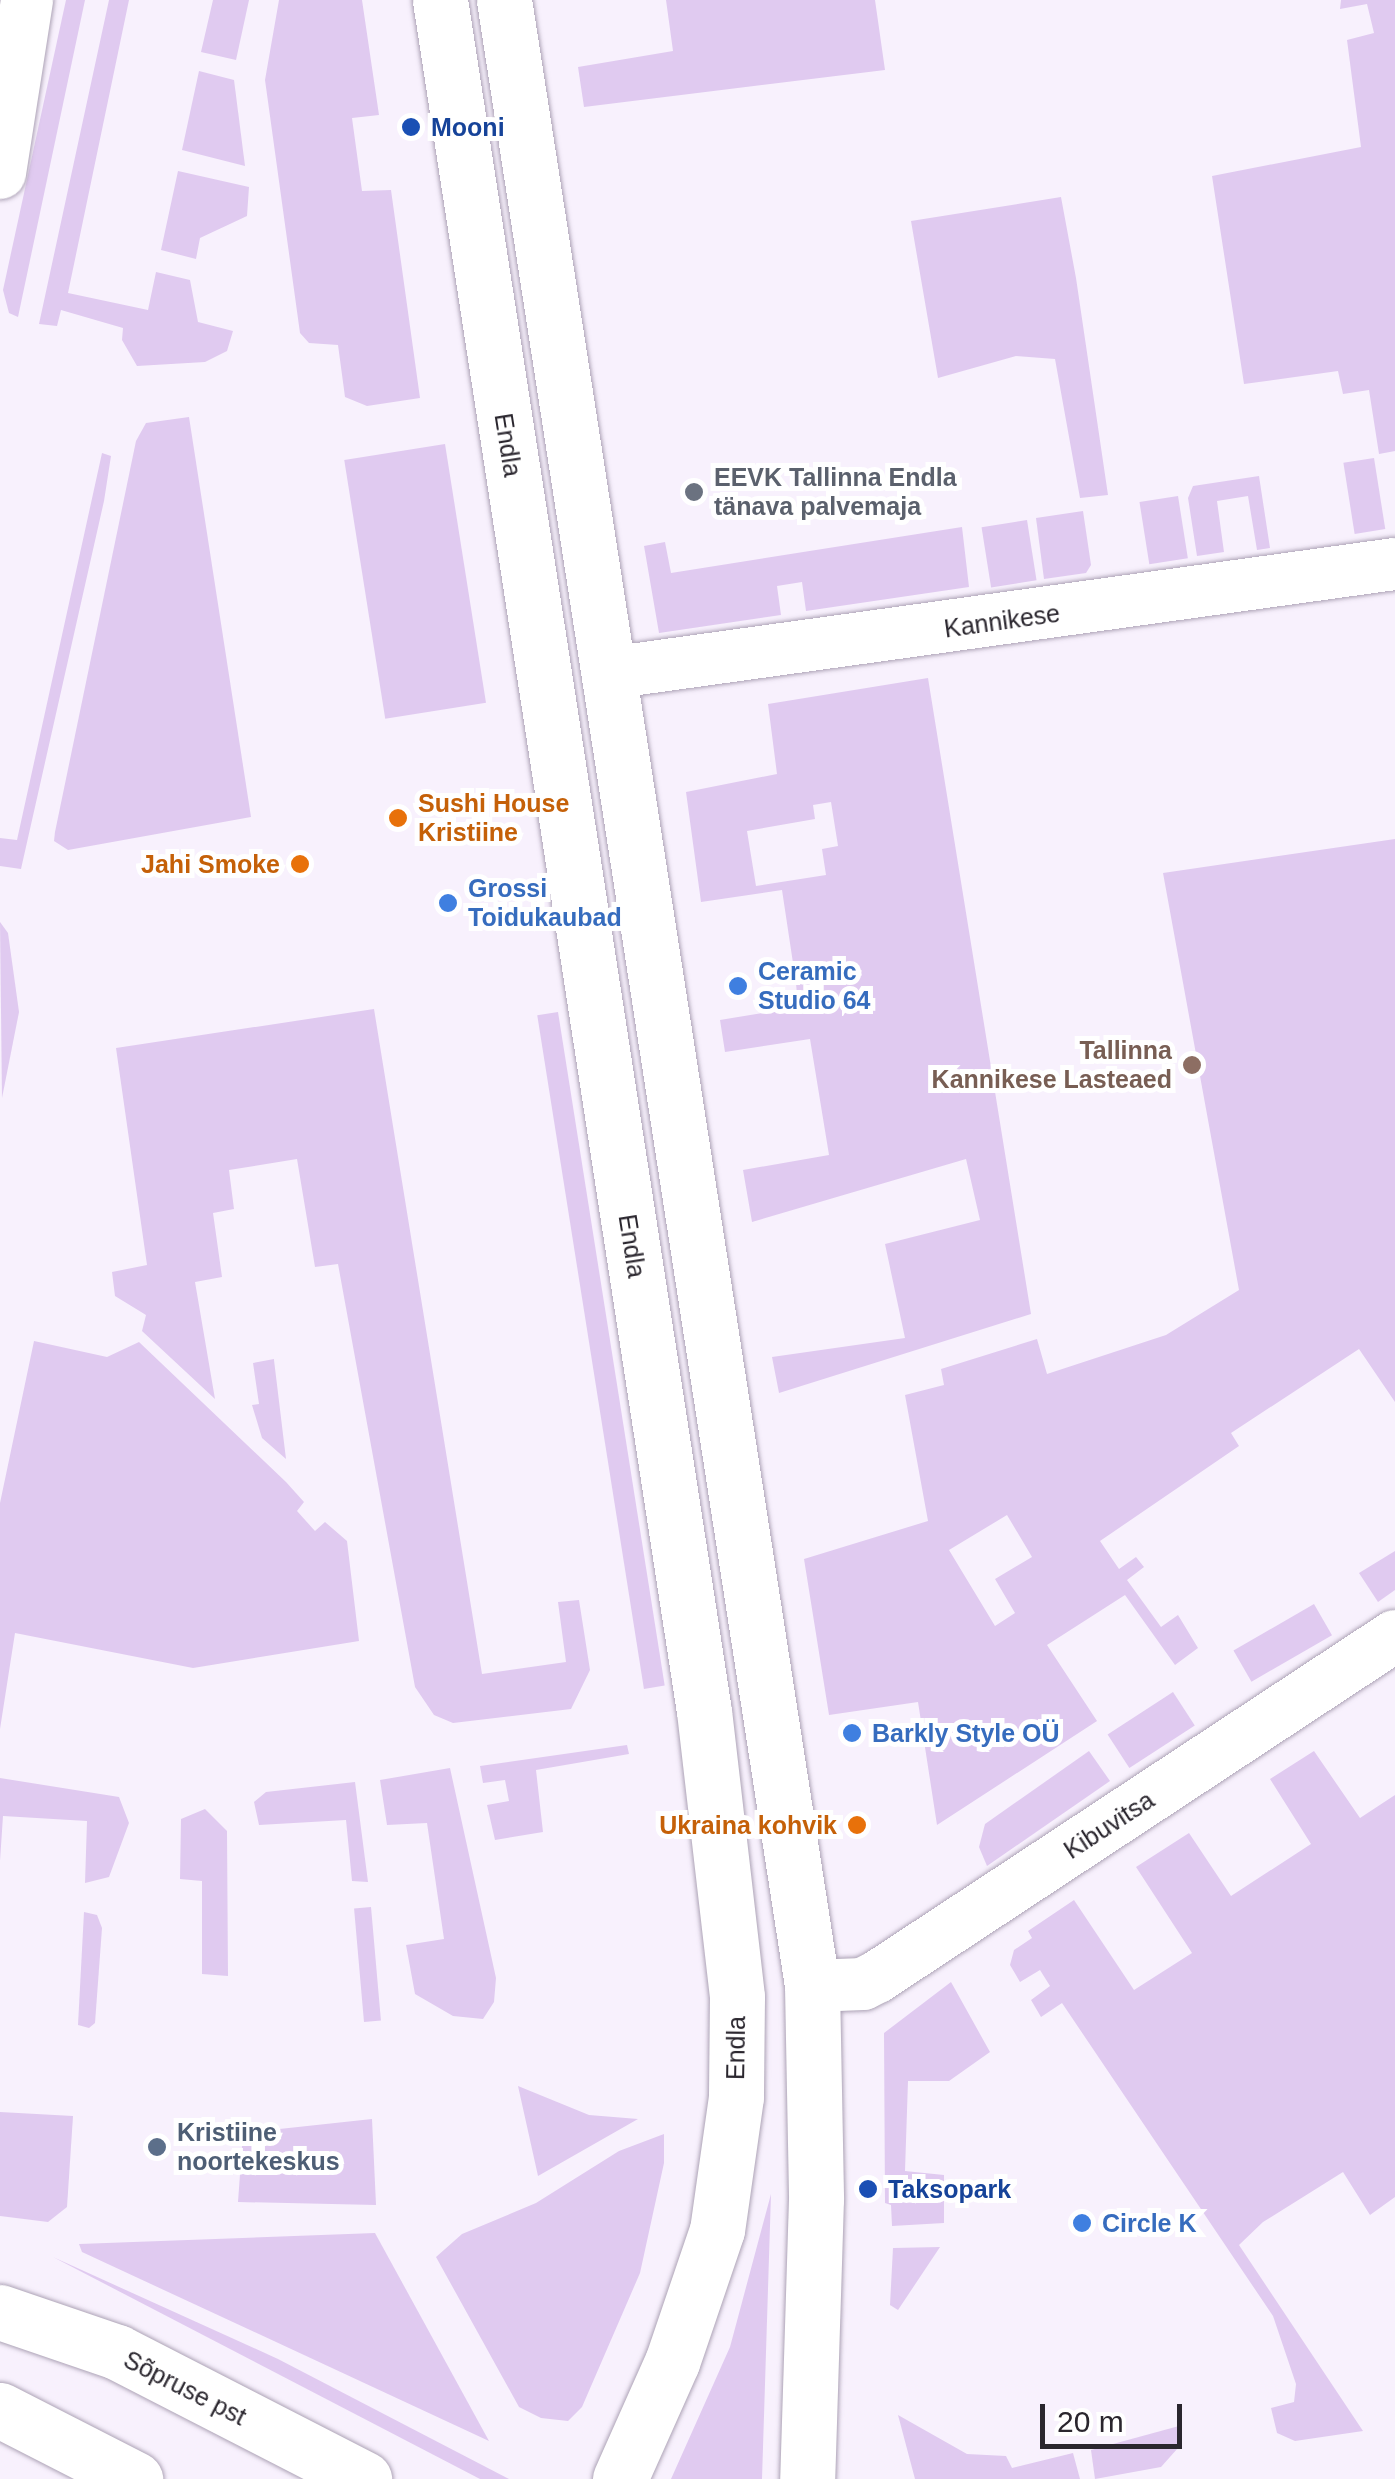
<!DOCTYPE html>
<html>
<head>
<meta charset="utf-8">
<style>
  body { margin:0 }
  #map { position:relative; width:1395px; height:2479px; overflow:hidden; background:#f8f1fd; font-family:Helvetica,sans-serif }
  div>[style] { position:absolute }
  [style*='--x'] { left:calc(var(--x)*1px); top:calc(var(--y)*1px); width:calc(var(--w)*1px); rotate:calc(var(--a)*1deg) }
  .green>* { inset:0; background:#e0caf0; transform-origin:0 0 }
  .roads { filter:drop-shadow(0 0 2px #ada3b6) drop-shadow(0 0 2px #ada3b6) }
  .minor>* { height:52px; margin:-26px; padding:0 26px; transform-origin:26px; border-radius:26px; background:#fff }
  .major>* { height:55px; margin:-27.5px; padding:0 27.5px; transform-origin:27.5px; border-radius:27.5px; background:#fff }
  .dots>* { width:28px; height:28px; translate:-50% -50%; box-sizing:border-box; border:5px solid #fff; border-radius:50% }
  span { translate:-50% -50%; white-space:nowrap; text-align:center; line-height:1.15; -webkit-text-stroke:10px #fff; paint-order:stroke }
  .transit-label { font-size:25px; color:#164399; font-weight:700 }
  .left { translate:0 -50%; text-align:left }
  .street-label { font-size:25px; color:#2a262e }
  .worship-label { font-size:25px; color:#5b616d; font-weight:700 }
  .food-label { font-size:25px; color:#c56008; font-weight:700 }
  .right { translate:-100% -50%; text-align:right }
  .shop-label { font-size:25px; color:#366cbe; font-weight:700 }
  .education-label { font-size:25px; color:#785e54; font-weight:700 }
  .service-label { font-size:25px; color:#4e5e75; font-weight:700 }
  .scale { position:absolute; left:1040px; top:2404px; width:142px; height:45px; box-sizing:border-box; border:5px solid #2a262e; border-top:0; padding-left:12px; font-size:30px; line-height:35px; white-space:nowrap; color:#2a262e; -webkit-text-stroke:8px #fff; paint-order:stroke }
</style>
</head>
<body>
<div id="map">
  <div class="green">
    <i style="clip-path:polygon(66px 0,85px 0,18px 317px,9px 313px,3px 290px)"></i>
    <i style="clip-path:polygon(109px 0,129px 0,68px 293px,148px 310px,156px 272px,190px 280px,198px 322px,233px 331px,227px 351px,205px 362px,137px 366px,122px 340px,123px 328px,61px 310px,57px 326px,39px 324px)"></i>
    <i style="clip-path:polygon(213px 0,249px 0,236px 60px,201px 52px)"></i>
    <i style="clip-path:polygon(279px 0,362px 0,379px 115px,352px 118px,362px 191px,391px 190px,420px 398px,367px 406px,345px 397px,338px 345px,309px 343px,300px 333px,265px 80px)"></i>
    <i style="clip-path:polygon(666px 0,875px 0,885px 70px,584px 107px,578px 67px,673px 51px)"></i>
    <i style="clip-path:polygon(1341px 0,1395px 0,1395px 451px,1379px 454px,1369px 390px,1343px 394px,1338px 371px,1244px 384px,1212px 176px,1361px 147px,1347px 40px,1374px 33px,1367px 4px,1340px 9px)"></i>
    <i style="clip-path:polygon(199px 71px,234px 80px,245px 166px,182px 150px)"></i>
    <i style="clip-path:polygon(178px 171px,249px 187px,247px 216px,200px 238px,196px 259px,161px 250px)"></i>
    <i style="clip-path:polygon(1061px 197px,1076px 278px,1108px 495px,1080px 498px,1055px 359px,1016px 356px,938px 378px,911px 221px)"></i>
    <i style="clip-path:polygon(189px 417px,251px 817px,68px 850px,54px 841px,55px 832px,136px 441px,146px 423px)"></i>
    <i style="left:445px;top:444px;width:262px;height:102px;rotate:81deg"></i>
    <i style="clip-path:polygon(102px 453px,111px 456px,104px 501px,21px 869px,0 866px,0 838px,17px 840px)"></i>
    <i style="left:1374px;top:458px;width:72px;height:31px;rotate:81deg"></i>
    <i style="clip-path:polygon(1259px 476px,1270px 548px,1257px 550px,1248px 496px,1217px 501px,1224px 552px,1197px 556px,1188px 498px,1193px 486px)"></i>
    <i style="left:1178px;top:496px;width:63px;height:39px;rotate:81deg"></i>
    <i style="clip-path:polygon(1083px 511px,1091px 565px,1086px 573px,1044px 579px,1036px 518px)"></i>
    <i style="left:1027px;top:520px;width:61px;height:46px;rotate:81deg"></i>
    <i style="clip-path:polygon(962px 527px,969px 587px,806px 611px,802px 582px,777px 586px,781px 615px,659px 633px,644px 546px,665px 542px,671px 573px)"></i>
    <i style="clip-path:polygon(evenodd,928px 678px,1031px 1314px,779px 1393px,772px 1357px,905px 1338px,885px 1244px,980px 1220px,966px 1159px,752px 1222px,743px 1170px,829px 1155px,810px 1039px,725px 1052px,720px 1020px,798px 1007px,796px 983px,782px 890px,701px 902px,686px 792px,777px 774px,768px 704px,928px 678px,831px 802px,838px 846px,822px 849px,826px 875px,756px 886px,747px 831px,815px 819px,813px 805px,831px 802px)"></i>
    <i style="clip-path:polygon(evenodd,1395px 839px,1395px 1402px,1359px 1349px,1231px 1433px,1239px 1446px,1100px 1541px,1119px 1569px,1136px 1557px,1144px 1567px,1127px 1580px,1161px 1627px,1178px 1615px,1198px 1648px,1175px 1665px,1125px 1595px,1047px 1645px,1097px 1721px,937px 1825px,918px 1702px,829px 1715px,804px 1559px,928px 1521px,905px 1395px,944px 1385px,941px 1369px,1037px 1339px,1047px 1374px,1166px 1335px,1239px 1290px,1163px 873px,1395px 839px,1007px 1515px,1032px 1557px,995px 1579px,1015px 1613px,995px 1626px,949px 1550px,1007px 1515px)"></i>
    <i style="clip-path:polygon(0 922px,8px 933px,19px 1012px,2px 1098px)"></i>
    <i style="clip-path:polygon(374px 1009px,482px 1674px,566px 1662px,558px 1602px,579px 1600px,590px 1670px,571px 1709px,453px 1723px,434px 1715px,415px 1687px,338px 1264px,315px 1267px,297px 1159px,229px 1170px,234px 1209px,213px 1213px,222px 1277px,195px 1282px,215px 1399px,142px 1331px,146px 1315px,115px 1296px,112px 1272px,147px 1265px,116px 1048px)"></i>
    <i style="left:558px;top:1012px;width:682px;height:21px;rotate:81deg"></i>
    <i style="clip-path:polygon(34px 1341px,107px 1357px,139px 1342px,286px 1482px,304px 1502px,297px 1511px,315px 1531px,325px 1522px,347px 1541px,359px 1641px,193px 1668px,15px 1633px,0 1729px,0 1503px)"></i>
    <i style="clip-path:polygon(274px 1359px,274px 1360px,286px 1459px,262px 1438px,252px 1405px,259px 1404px,253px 1363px)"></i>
    <i style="clip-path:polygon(1395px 1551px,1395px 1590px,1378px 1602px,1359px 1573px)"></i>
    <i style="left:1314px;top:1604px;width:36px;height:93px;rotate:60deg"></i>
    <i style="left:1173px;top:1692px;width:40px;height:78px;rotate:57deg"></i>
    <i style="clip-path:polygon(627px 1745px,629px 1754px,536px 1770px,543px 1832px,495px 1840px,487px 1805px,509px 1801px,505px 1780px,483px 1783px,480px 1766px)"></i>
    <i style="clip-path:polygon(1089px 1751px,1110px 1781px,987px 1866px,979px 1847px,985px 1824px)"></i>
    <i style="clip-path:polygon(1314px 1751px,1360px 1818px,1395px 1795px,1395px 2197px,1370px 2215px,1343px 2172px,1263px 2222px,1239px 2245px,1363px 2431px,1295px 2441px,1277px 2433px,1271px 2408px,1294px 2402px,1296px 2384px,1273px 2316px,1062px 2003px,1041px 2017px,1031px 2000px,1050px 1986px,1040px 1970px,1020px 1982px,1010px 1965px,1014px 1950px,1032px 1938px,1028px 1931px,1074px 1900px,1134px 1990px,1192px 1953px,1136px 1867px,1189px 1833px,1231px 1896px,1311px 1844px,1270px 1779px)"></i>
    <i style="clip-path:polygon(450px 1768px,496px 1978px,494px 2002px,483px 2019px,453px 2016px,415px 1994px,406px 1945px,444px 1939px,427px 1823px,387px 1825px,380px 1780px)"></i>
    <i style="clip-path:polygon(0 1778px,119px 1797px,129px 1823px,109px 1877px,85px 1883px,87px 1821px,3px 1816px,0 1861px)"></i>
    <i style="clip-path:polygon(355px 1782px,368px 1882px,352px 1881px,346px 1820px,259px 1825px,254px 1802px,266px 1792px)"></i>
    <i style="clip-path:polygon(205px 1809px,227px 1831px,228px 1976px,202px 1974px,202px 1881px,180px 1879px,181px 1819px)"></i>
    <i style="left:371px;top:1907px;width:114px;height:17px;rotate:85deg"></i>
    <i style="clip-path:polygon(84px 1912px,97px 1915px,102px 1928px,95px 2023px,89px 2028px,78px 2025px)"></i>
    <i style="clip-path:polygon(951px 1982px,990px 2052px,949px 2081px,908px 2081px,905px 2171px,944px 2175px,944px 2223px,892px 2226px,891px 2205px,885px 2203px,884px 2033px)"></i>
    <i style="clip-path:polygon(518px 2086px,589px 2115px,638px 2119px,538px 2176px)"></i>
    <i style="clip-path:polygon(0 2112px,73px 2116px,67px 2207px,48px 2222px,0 2216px)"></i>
    <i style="clip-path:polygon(372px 2119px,376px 2205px,238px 2202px,243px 2133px)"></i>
    <i style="clip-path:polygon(664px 2134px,664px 2163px,640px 2273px,582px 2407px,568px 2421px,541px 2418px,519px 2407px,436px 2257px,462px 2234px,536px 2203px,619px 2151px)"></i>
    <i style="clip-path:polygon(771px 2194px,762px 2479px,671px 2479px,730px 2347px)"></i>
    <i style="clip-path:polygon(375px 2233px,489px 2441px,82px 2252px,79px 2244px)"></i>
    <i style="clip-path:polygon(940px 2247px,898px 2310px,890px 2305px,893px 2248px)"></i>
    <i style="clip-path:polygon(53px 2257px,278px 2359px,509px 2479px,480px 2479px)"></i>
    <i style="clip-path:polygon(898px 2415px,967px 2454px,1006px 2456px,1012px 2468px,1073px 2453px,1080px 2479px,915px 2479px)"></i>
    <i style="clip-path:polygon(1179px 2426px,1178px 2448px,1161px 2467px,1095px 2479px,1091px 2450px)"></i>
  </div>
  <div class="roads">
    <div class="minor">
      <i style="--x:0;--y:173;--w:175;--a:-81.1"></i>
      <i style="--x:609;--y:673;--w:794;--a:-7.9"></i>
      <i style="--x:812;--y:1986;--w:51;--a:-2.2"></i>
      <i style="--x:863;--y:1984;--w:16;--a:-27"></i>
      <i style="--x:877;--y:1977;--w:620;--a:-33.36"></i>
    </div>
    <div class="major">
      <i style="--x:440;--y:0;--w:1731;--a:81.23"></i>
      <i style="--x:704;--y:1711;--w:288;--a:83.4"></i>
      <i style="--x:737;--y:1997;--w:100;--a:90.6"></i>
      <i style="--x:736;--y:2097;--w:134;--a:98.1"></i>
      <i style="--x:717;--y:2230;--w:139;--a:108.8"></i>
      <i style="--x:672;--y:2362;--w:128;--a:114"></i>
      <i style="--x:504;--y:0;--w:2010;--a:81.18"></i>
      <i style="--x:812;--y:1986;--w:213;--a:88.9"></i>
      <i style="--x:816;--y:2199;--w:280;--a:91.8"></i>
      <i style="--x:0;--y:2312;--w:124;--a:18.9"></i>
      <i style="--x:117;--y:2352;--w:278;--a:27.2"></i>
      <i style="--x:0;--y:2410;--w:152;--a:27.1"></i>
    </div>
  </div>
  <div class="dots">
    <i style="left:411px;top:127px;background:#1a4fb4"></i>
    <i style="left:694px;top:492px;background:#6b7280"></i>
    <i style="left:398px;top:818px;background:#e8710a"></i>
    <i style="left:300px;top:864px;background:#e8710a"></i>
    <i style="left:448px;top:903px;background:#3f7fe0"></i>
    <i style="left:738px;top:986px;background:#3f7fe0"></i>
    <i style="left:1192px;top:1065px;background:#8d6e63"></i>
    <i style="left:852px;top:1733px;background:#3f7fe0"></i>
    <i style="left:857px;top:1825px;background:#e8710a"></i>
    <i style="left:157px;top:2147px;background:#5c6f8a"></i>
    <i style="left:868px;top:2189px;background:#1a4fb4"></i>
    <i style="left:1082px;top:2223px;background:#3f7fe0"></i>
  </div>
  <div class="transit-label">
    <span class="left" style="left:431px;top:127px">Mooni</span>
    <span class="left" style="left:888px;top:2189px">Taksopark</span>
  </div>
  <div class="street-label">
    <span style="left:508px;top:445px;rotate:81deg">Endla</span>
    <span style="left:1002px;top:621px;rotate:-8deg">Kannikese</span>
    <span style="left:632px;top:1246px;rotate:81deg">Endla</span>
    <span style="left:1109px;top:1825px;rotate:-33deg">Kibuvitsa</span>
    <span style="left:736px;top:2048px;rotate:-89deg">Endla</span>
    <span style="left:185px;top:2388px;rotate:27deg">Sõpruse pst</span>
  </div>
  <div class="worship-label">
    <span class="left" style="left:714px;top:492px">EEVK Tallinna Endla<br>tänava palvemaja</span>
  </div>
  <div class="food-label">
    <span class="left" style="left:418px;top:818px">Sushi House<br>Kristiine</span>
    <span class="right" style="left:280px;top:864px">Jahi Smoke</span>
    <span class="right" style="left:837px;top:1825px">Ukraina kohvik</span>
  </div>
  <div class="shop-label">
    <span class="left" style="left:468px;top:903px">Grossi<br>Toidukaubad</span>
    <span class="left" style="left:758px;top:986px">Ceramic<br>Studio 64</span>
    <span class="left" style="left:872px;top:1733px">Barkly Style OÜ</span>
    <span class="left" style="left:1102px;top:2223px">Circle K</span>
  </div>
  <div class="education-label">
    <span class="right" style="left:1172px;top:1065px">Tallinna<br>Kannikese Lasteaed</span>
  </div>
  <div class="service-label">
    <span class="left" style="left:177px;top:2147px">Kristiine<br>noortekeskus</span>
  </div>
  <div class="scale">20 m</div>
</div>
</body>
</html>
